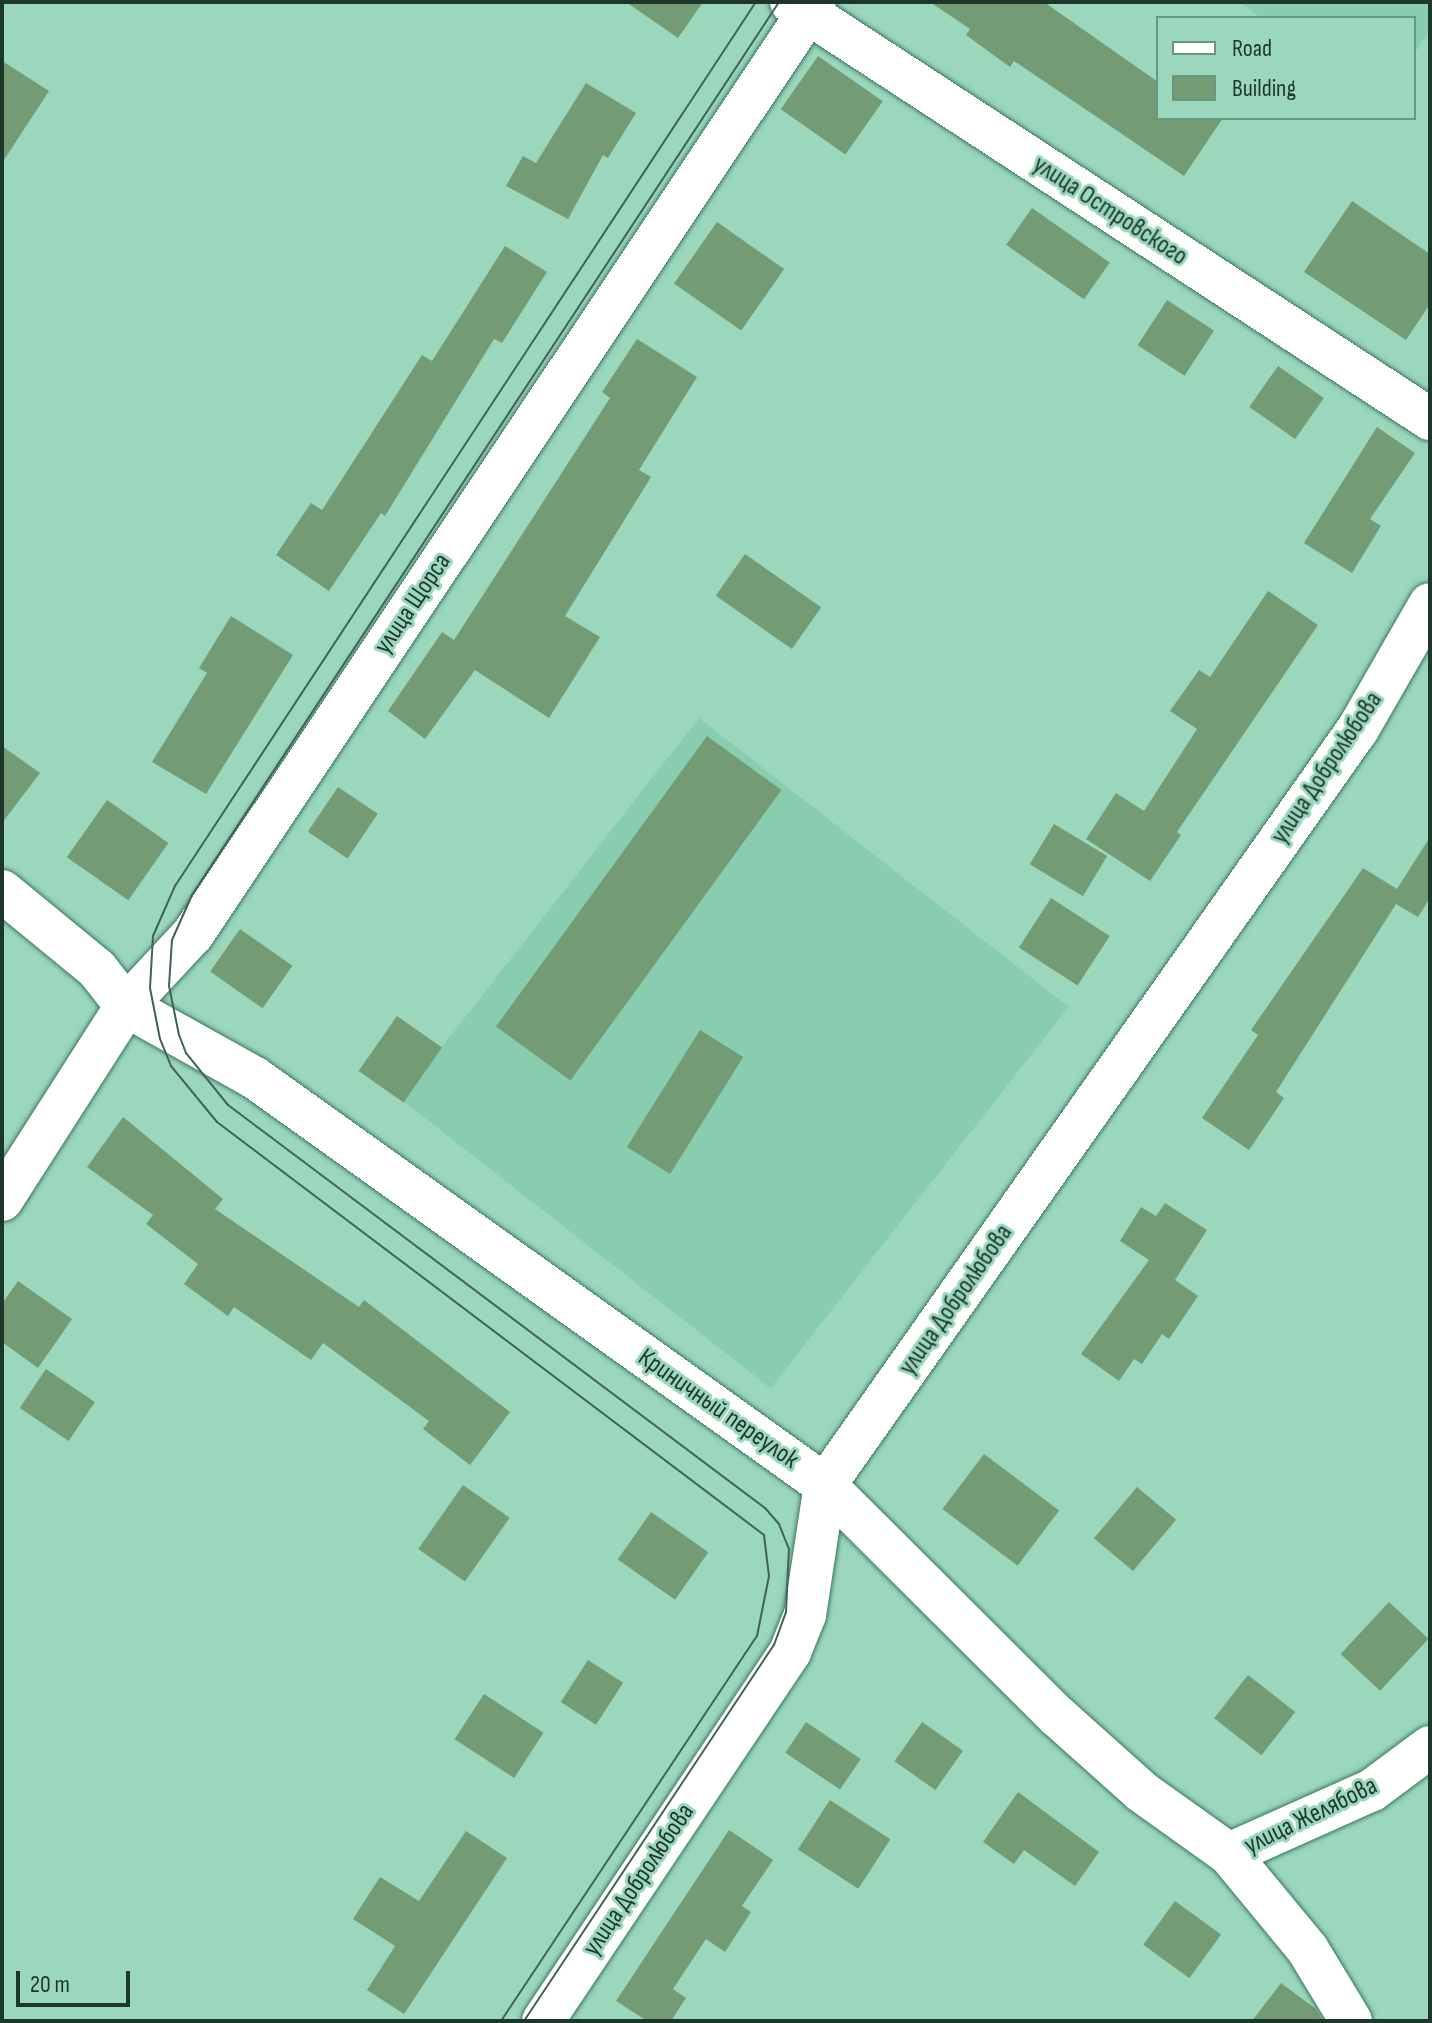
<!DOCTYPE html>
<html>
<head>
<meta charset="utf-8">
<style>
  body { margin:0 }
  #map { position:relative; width:1432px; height:2023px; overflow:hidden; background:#9ad7bc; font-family:"Sofia Sans Condensed",sans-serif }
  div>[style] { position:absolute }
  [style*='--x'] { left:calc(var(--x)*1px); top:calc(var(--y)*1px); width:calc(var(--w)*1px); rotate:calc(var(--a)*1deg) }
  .built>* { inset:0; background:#88cdaf; transform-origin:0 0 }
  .building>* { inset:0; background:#739c75; transform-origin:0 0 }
  .roads { filter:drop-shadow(0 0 2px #3b765e) drop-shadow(0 0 2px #3b765e) }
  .minor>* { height:42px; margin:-21px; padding:0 21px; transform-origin:21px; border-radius:21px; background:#fff }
  .tram>* { height:2px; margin:-1px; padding:0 1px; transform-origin:1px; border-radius:1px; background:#406354 }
  span { translate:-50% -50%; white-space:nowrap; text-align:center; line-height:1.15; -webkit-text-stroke:6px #9ad7bc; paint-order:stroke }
  .street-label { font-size:26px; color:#1e372c }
  .frame { position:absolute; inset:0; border:4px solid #1e372c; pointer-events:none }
  .legend { position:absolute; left:1156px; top:16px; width:260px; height:104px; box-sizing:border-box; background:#9ad7bc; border:2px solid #689782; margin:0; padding:10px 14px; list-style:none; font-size:24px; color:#1e372c }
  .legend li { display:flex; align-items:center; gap:16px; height:40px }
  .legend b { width:40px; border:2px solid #689782 }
  .scale { position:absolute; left:16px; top:1971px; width:114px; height:36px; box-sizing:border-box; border:4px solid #1e372c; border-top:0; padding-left:10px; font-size:24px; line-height:28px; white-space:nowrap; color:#1e372c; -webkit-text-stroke:6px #9ad7bc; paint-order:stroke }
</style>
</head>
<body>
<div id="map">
  <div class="built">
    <i style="clip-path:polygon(1240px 2px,1430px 2px,1430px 29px,1414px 54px,1414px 18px,1261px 18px)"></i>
    <i style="left:699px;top:718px;width:469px;height:484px;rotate:38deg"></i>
  </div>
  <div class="building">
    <i style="clip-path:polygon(626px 2px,703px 2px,678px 38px)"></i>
    <i style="clip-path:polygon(930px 2px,1044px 2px,1158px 82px,1158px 118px,1223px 118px,1184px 176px,1014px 61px,1010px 67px,966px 35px,970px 29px)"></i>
    <i style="left:818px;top:56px;width:79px;height:65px;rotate:35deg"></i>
    <i style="clip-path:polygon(2px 61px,49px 91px,2px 163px)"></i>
    <i style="clip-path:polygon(586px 83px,636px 113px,608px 158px,603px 155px,568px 219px,506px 186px,523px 156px,536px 163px)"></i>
    <i style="clip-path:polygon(1352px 201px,1430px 254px,1430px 304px,1406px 340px,1304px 272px)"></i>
    <i style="left:1032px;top:208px;width:95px;height:45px;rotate:35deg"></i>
    <i style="left:717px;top:222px;width:82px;height:75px;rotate:35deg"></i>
    <i style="clip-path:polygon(505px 246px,547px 272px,502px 343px,494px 339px,385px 516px,381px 513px,329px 591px,276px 555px,311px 503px,322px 510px,422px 355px,432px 361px)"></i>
    <i style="left:1167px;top:300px;width:56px;height:54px;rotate:33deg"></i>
    <i style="clip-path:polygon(637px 339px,697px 377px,639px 470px,651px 477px,565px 616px,600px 637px,549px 718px,475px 670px,425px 739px,388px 711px,442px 632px,454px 640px,610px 398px,602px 392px)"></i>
    <i style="left:1278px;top:366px;width:56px;height:50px;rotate:35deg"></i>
    <i style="clip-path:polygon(1377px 427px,1415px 453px,1370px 519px,1381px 526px,1352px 573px,1304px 543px)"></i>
    <i style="left:745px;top:554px;width:93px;height:51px;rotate:35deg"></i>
    <i style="clip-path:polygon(1268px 591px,1318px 625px,1177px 832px,1181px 835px,1150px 881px,1086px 839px,1116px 793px,1144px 811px,1197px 729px,1170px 711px,1199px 670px,1210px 677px)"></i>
    <i style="clip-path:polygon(231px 616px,293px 655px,206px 794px,152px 762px,207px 673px,199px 668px)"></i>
    <i style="left:707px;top:736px;width:92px;height:359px;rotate:36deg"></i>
    <i style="clip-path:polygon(2px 746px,40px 773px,2px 823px)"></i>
    <i style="left:338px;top:787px;width:48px;height:54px;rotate:34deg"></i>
    <i style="left:107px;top:800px;width:75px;height:70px;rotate:35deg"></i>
    <i style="left:1054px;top:824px;width:62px;height:47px;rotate:31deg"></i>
    <i style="clip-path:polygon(1430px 837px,1430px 898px,1418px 917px,1396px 904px,1276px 1092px,1284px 1098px,1249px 1150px,1202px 1118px,1258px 1035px,1251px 1030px,1363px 868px,1397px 889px)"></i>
    <i style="left:1051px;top:898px;width:70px;height:59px;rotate:33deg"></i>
    <i style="left:240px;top:929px;width:64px;height:52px;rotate:35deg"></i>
    <i style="left:397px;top:1016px;width:55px;height:67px;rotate:35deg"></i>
    <i style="left:700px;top:1030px;width:51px;height:138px;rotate:32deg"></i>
    <i style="clip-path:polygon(123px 1117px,223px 1199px,215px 1209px,359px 1307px,364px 1300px,510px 1412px,470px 1465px,423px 1429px,429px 1421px,323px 1343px,311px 1360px,234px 1307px,228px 1316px,184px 1284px,198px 1264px,146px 1224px,153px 1215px,87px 1167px)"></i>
    <i style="clip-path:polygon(1165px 1203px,1207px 1230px,1175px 1280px,1198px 1296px,1169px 1339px,1162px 1334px,1142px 1364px,1134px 1359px,1119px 1381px,1081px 1354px,1149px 1260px,1120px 1241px,1141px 1207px,1156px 1216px)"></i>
    <i style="clip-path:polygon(18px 1281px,72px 1319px,38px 1368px,2px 1342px,2px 1304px)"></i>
    <i style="left:46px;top:1369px;width:59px;height:47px;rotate:34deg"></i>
    <i style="left:984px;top:1454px;width:94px;height:69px;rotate:37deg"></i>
    <i style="left:463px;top:1485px;width:57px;height:78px;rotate:35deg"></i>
    <i style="left:1137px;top:1487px;width:51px;height:67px;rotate:40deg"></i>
    <i style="left:651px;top:1512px;width:70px;height:58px;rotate:35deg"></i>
    <i style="left:1389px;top:1602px;width:54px;height:71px;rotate:43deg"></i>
    <i style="left:588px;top:1660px;width:42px;height:50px;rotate:33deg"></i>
    <i style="left:1248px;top:1675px;width:60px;height:55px;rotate:38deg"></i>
    <i style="left:484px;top:1694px;width:71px;height:54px;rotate:33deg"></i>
    <i style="left:806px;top:1722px;width:66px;height:37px;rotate:34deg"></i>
    <i style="left:922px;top:1722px;width:50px;height:48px;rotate:35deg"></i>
    <i style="clip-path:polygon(1018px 1792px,1099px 1852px,1075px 1886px,1024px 1850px,1014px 1864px,983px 1842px)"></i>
    <i style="left:830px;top:1800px;width:72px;height:59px;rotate:33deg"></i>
    <i style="clip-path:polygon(729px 1830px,773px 1860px,742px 1906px,751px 1912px,725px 1952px,706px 1939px,673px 1989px,686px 1998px,671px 2021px,647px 2021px,616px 2001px)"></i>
    <i style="clip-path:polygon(466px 1831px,507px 1858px,404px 2014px,367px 1990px,395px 1946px,353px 1919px,380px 1877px,419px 1901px)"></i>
    <i style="left:1175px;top:1901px;width:57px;height:54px;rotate:36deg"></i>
    <i style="clip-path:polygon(1281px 1983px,1316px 2009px,1323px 2021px,1252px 2021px)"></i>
  </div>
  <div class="roads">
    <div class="minor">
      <i style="--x:791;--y:2;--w:763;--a:33.13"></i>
      <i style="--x:2;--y:891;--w:123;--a:39.4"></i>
      <i style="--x:97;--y:969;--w:47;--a:51.9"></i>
      <i style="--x:126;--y:1006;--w:148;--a:29.2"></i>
      <i style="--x:255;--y:1078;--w:700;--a:35.53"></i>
      <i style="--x:825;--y:1485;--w:326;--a:44.9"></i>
      <i style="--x:1056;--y:1715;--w:115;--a:41.8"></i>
      <i style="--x:1142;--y:1792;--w:107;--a:35.5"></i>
      <i style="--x:1229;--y:1854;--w:124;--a:50.5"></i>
      <i style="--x:1308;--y:1950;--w:83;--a:58.8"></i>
      <i style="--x:2;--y:1200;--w:230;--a:-57.4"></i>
      <i style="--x:126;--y:1006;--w:98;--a:-47.1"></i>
      <i style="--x:193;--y:934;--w:1120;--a:-56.28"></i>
      <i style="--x:1229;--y:1854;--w:157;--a:-24.1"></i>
      <i style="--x:1372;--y:1790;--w:72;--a:-36.6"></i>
      <i style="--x:543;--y:2021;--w:444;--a:-56.2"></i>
      <i style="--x:790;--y:1652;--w:40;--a:-68"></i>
      <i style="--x:805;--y:1615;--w:132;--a:-81.3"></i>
      <i style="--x:825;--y:1485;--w:925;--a:-54.82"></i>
      <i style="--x:1358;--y:729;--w:144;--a:-60.1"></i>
    </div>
  </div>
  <div class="tram">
    <i style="--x:501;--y:2021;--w:462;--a:-56.4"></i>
    <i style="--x:757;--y:1636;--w:61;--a:-78.7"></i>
    <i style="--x:769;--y:1576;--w:41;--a:-97"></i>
    <i style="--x:764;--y:1535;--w:685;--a:-142.95"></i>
    <i style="--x:217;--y:1122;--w:72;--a:-129.4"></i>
    <i style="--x:171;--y:1066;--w:29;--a:-112"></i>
    <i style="--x:160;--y:1039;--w:52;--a:-101.1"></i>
    <i style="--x:150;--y:988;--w:52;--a:-86.7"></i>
    <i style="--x:153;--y:936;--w:55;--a:-66.3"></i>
    <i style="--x:175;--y:886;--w:1058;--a:-56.69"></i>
    <i style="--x:524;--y:2021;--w:452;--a:-56.4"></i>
    <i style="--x:774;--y:1645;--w:35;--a:-70"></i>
    <i style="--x:786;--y:1612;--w:63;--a:-87.3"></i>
    <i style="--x:789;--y:1549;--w:27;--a:-112"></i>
    <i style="--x:779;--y:1524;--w:21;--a:-131"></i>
    <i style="--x:765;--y:1508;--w:671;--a:-143.11"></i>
    <i style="--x:228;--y:1105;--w:67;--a:-128.9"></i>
    <i style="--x:186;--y:1053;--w:19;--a:-111"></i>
    <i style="--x:179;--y:1035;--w:50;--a:-101.5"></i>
    <i style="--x:169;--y:986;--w:46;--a:-86.3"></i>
    <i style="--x:172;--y:940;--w:49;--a:-66"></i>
    <i style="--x:192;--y:895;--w:1069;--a:-56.68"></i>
  </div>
  <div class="street-label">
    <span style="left:1110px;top:211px;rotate:33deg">улица Островского</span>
    <span style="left:413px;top:604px;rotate:-56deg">улица Щорса</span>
    <span style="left:1327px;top:768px;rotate:-56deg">улица Добролюбова</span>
    <span style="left:956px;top:1300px;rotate:-55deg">улица Добролюбова</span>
    <span style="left:718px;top:1409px;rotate:35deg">Криничный переулок</span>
    <span style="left:1311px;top:1816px;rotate:-26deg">улица Желябова</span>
    <span style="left:639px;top:1880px;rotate:-56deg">улица Добролюбова</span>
  </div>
  <div class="frame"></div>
  <ul class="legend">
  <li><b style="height:10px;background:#fff"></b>Road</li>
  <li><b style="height:22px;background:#739c75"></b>Building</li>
  </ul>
  <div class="scale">20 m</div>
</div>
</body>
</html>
